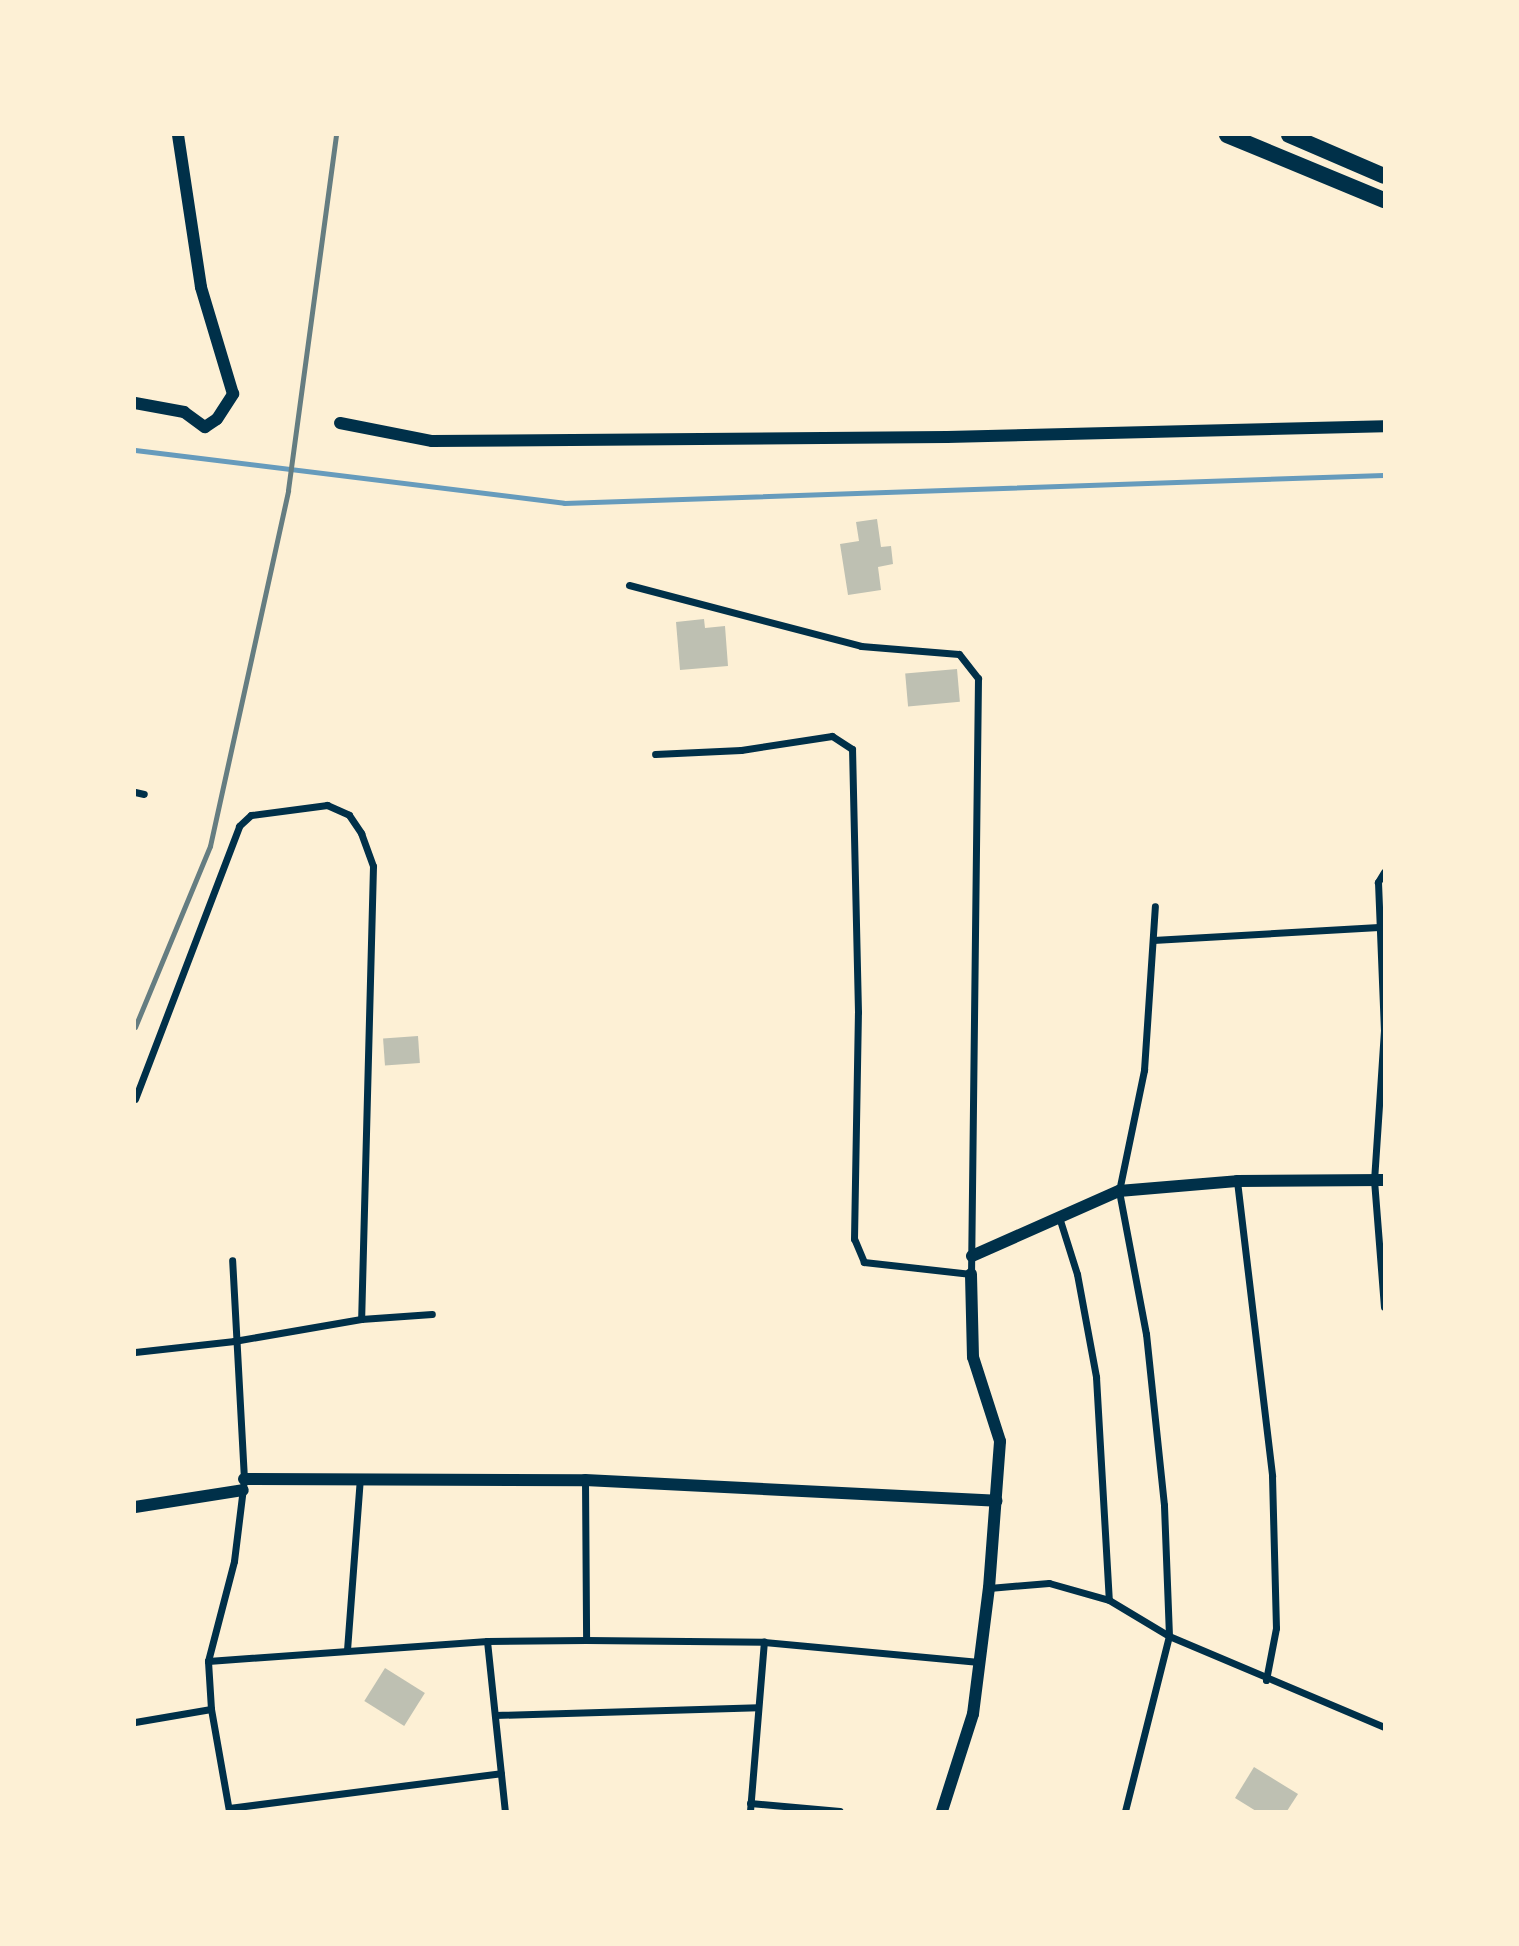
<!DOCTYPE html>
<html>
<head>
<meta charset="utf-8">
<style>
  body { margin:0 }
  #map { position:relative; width:1519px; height:1946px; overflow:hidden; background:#fdf0d5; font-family:"Space Grotesk",sans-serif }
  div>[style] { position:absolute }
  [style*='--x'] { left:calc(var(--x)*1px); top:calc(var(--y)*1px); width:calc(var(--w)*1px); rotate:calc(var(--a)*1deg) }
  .stream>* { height:5px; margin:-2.5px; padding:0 2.5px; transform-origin:2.5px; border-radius:2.5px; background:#669bbc }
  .building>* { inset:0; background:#bec0b2; transform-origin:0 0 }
  .minor>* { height:7px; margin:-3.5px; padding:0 3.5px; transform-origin:3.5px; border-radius:3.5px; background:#003049 }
  .tertiary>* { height:12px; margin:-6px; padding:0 6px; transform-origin:6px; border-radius:6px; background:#003049 }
  .trunk>* { height:16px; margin:-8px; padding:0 8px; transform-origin:8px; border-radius:8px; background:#003049 }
  .rail>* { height:5px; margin:-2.5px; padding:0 2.5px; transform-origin:2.5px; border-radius:2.5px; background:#657d81 }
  span { translate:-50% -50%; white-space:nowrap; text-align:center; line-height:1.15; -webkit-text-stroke:5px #fdf0d5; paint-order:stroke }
  .frame { position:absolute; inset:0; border:136px solid #fdf0d5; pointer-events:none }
</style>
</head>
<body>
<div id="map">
  <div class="stream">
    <i style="--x:135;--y:450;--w:432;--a:7"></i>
    <i style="--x:564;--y:503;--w:820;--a:-1.96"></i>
  </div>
  <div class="building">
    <i style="clip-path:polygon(877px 519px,881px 547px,891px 546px,893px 564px,878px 567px,881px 590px,848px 595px,840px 544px,859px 541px,856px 522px)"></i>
    <i style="clip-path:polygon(704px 619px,705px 628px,725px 626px,728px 666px,680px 670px,676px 622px)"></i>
    <i style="left:957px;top:669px;width:33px;height:52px;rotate:85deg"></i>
    <i style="left:418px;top:1036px;width:27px;height:35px;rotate:86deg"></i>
    <i style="left:385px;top:1668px;width:47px;height:39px;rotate:32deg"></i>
    <i style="clip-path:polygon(1254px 1767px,1298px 1794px,1287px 1811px,1256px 1811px,1235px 1798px)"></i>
  </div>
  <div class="minor">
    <i style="--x:629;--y:585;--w:240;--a:14.7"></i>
    <i style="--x:861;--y:646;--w:98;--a:4.7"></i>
    <i style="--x:959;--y:654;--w:31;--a:52"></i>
    <i style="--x:978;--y:678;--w:596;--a:90.67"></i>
    <i style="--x:971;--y:1274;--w:108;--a:-173.6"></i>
    <i style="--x:864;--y:1262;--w:25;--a:-113"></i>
    <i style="--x:854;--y:1239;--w:227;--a:-89"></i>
    <i style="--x:858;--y:1012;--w:263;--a:-91.3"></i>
    <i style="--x:852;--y:749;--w:24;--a:-147"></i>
    <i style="--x:832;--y:736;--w:92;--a:171.3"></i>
    <i style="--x:741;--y:750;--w:86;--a:177.3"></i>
    <i style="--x:135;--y:792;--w:9;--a:13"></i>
    <i style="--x:1384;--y:872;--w:12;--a:121"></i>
    <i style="--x:1378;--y:882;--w:148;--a:87.7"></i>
    <i style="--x:1384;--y:1030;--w:150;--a:93.8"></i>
    <i style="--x:1374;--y:1180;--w:127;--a:85.5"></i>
    <i style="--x:1153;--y:940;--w:226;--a:-3.3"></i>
    <i style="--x:135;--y:1099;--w:292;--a:-69.1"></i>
    <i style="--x:239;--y:826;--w:16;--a:-43"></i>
    <i style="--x:251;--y:815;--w:77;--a:-7.5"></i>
    <i style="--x:327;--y:805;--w:24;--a:24"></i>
    <i style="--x:349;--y:815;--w:22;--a:56"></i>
    <i style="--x:361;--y:833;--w:35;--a:70"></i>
    <i style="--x:373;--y:866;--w:453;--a:91.5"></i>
    <i style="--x:1237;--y:1181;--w:297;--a:83.2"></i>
    <i style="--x:1272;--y:1476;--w:152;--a:88.5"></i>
    <i style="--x:1276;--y:1628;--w:53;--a:100.9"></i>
    <i style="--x:1059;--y:1217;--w:60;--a:72.5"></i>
    <i style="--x:1077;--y:1274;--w:105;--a:79.5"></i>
    <i style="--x:1096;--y:1377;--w:223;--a:86.7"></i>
    <i style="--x:135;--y:1352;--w:100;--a:-6.3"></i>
    <i style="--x:234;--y:1341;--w:129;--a:-9.8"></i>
    <i style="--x:361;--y:1319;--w:71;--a:-4"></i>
    <i style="--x:585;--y:1480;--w:160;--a:89.6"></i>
    <i style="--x:989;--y:1588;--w:60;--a:-4.8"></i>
    <i style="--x:1049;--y:1583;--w:62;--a:15.8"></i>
    <i style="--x:1109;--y:1600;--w:70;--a:31"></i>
    <i style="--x:1169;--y:1636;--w:233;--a:22.9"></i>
    <i style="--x:487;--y:1641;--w:171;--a:84"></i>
    <i style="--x:347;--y:1650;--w:172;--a:-85.7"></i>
    <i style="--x:208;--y:1661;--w:280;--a:-4.1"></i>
    <i style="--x:487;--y:1641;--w:99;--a:-0.6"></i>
    <i style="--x:586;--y:1640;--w:178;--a:0.6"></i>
    <i style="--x:764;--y:1642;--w:216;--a:5.3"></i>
    <i style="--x:495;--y:1715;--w:263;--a:-1.7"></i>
    <i style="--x:135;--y:1722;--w:77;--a:-9.7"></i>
    <i style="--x:750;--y:1803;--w:90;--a:5.1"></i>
    <i style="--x:229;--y:1808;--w:274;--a:-7.3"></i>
    <i style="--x:229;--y:1811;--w:104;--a:-100"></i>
    <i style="--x:211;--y:1709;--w:48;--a:-93.6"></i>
    <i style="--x:208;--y:1661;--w:103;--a:-75.4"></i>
    <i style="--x:234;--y:1561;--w:83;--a:-83"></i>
    <i style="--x:244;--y:1479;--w:219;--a:-93.1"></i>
    <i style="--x:750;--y:1811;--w:170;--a:-85.3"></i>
    <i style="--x:1125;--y:1811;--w:180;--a:-75.9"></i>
    <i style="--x:1169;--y:1636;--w:131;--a:-92.2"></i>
    <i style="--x:1164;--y:1505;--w:172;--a:-96"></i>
    <i style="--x:1146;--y:1334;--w:146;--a:-100.7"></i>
    <i style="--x:1119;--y:1191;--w:124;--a:-78.3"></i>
    <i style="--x:1144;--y:1070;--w:164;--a:-86.2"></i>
  </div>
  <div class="tertiary">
    <i style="--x:135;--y:403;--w:50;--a:10.4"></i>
    <i style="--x:184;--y:412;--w:26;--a:36"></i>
    <i style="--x:205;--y:427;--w:14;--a:-34"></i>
    <i style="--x:217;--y:419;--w:30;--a:-57"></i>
    <i style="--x:233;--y:394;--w:112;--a:-106.7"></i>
    <i style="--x:201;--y:287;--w:154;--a:-98.6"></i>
    <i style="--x:340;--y:423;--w:94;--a:11.1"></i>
    <i style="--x:432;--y:441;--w:515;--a:-0.45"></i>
    <i style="--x:947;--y:437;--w:437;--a:-1.4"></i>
    <i style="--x:972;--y:1256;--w:161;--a:-23.9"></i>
    <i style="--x:1119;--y:1191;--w:118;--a:-4.8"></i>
    <i style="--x:1237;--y:1181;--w:147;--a:-0.4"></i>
    <i style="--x:244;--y:1479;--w:341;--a:0.2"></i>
    <i style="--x:585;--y:1480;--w:412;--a:2.9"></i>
    <i style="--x:135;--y:1507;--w:109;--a:-8.9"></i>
    <i style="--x:942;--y:1811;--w:102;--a:-72.3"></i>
    <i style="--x:973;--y:1714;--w:127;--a:-82.8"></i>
    <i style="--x:989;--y:1588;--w:147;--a:-85.7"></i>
    <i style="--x:1000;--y:1441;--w:88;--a:-107.8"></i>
    <i style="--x:973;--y:1357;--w:83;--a:-91.4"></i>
  </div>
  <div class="trunk">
    <i style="--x:1227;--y:135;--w:170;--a:22.5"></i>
    <i style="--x:1289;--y:135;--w:103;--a:23.3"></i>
  </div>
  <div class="rail">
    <i style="--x:135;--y:1027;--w:196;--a:-67.5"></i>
    <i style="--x:210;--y:846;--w:364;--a:-77.6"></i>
    <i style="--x:288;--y:490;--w:358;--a:-82.3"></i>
  </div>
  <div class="frame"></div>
</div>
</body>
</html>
